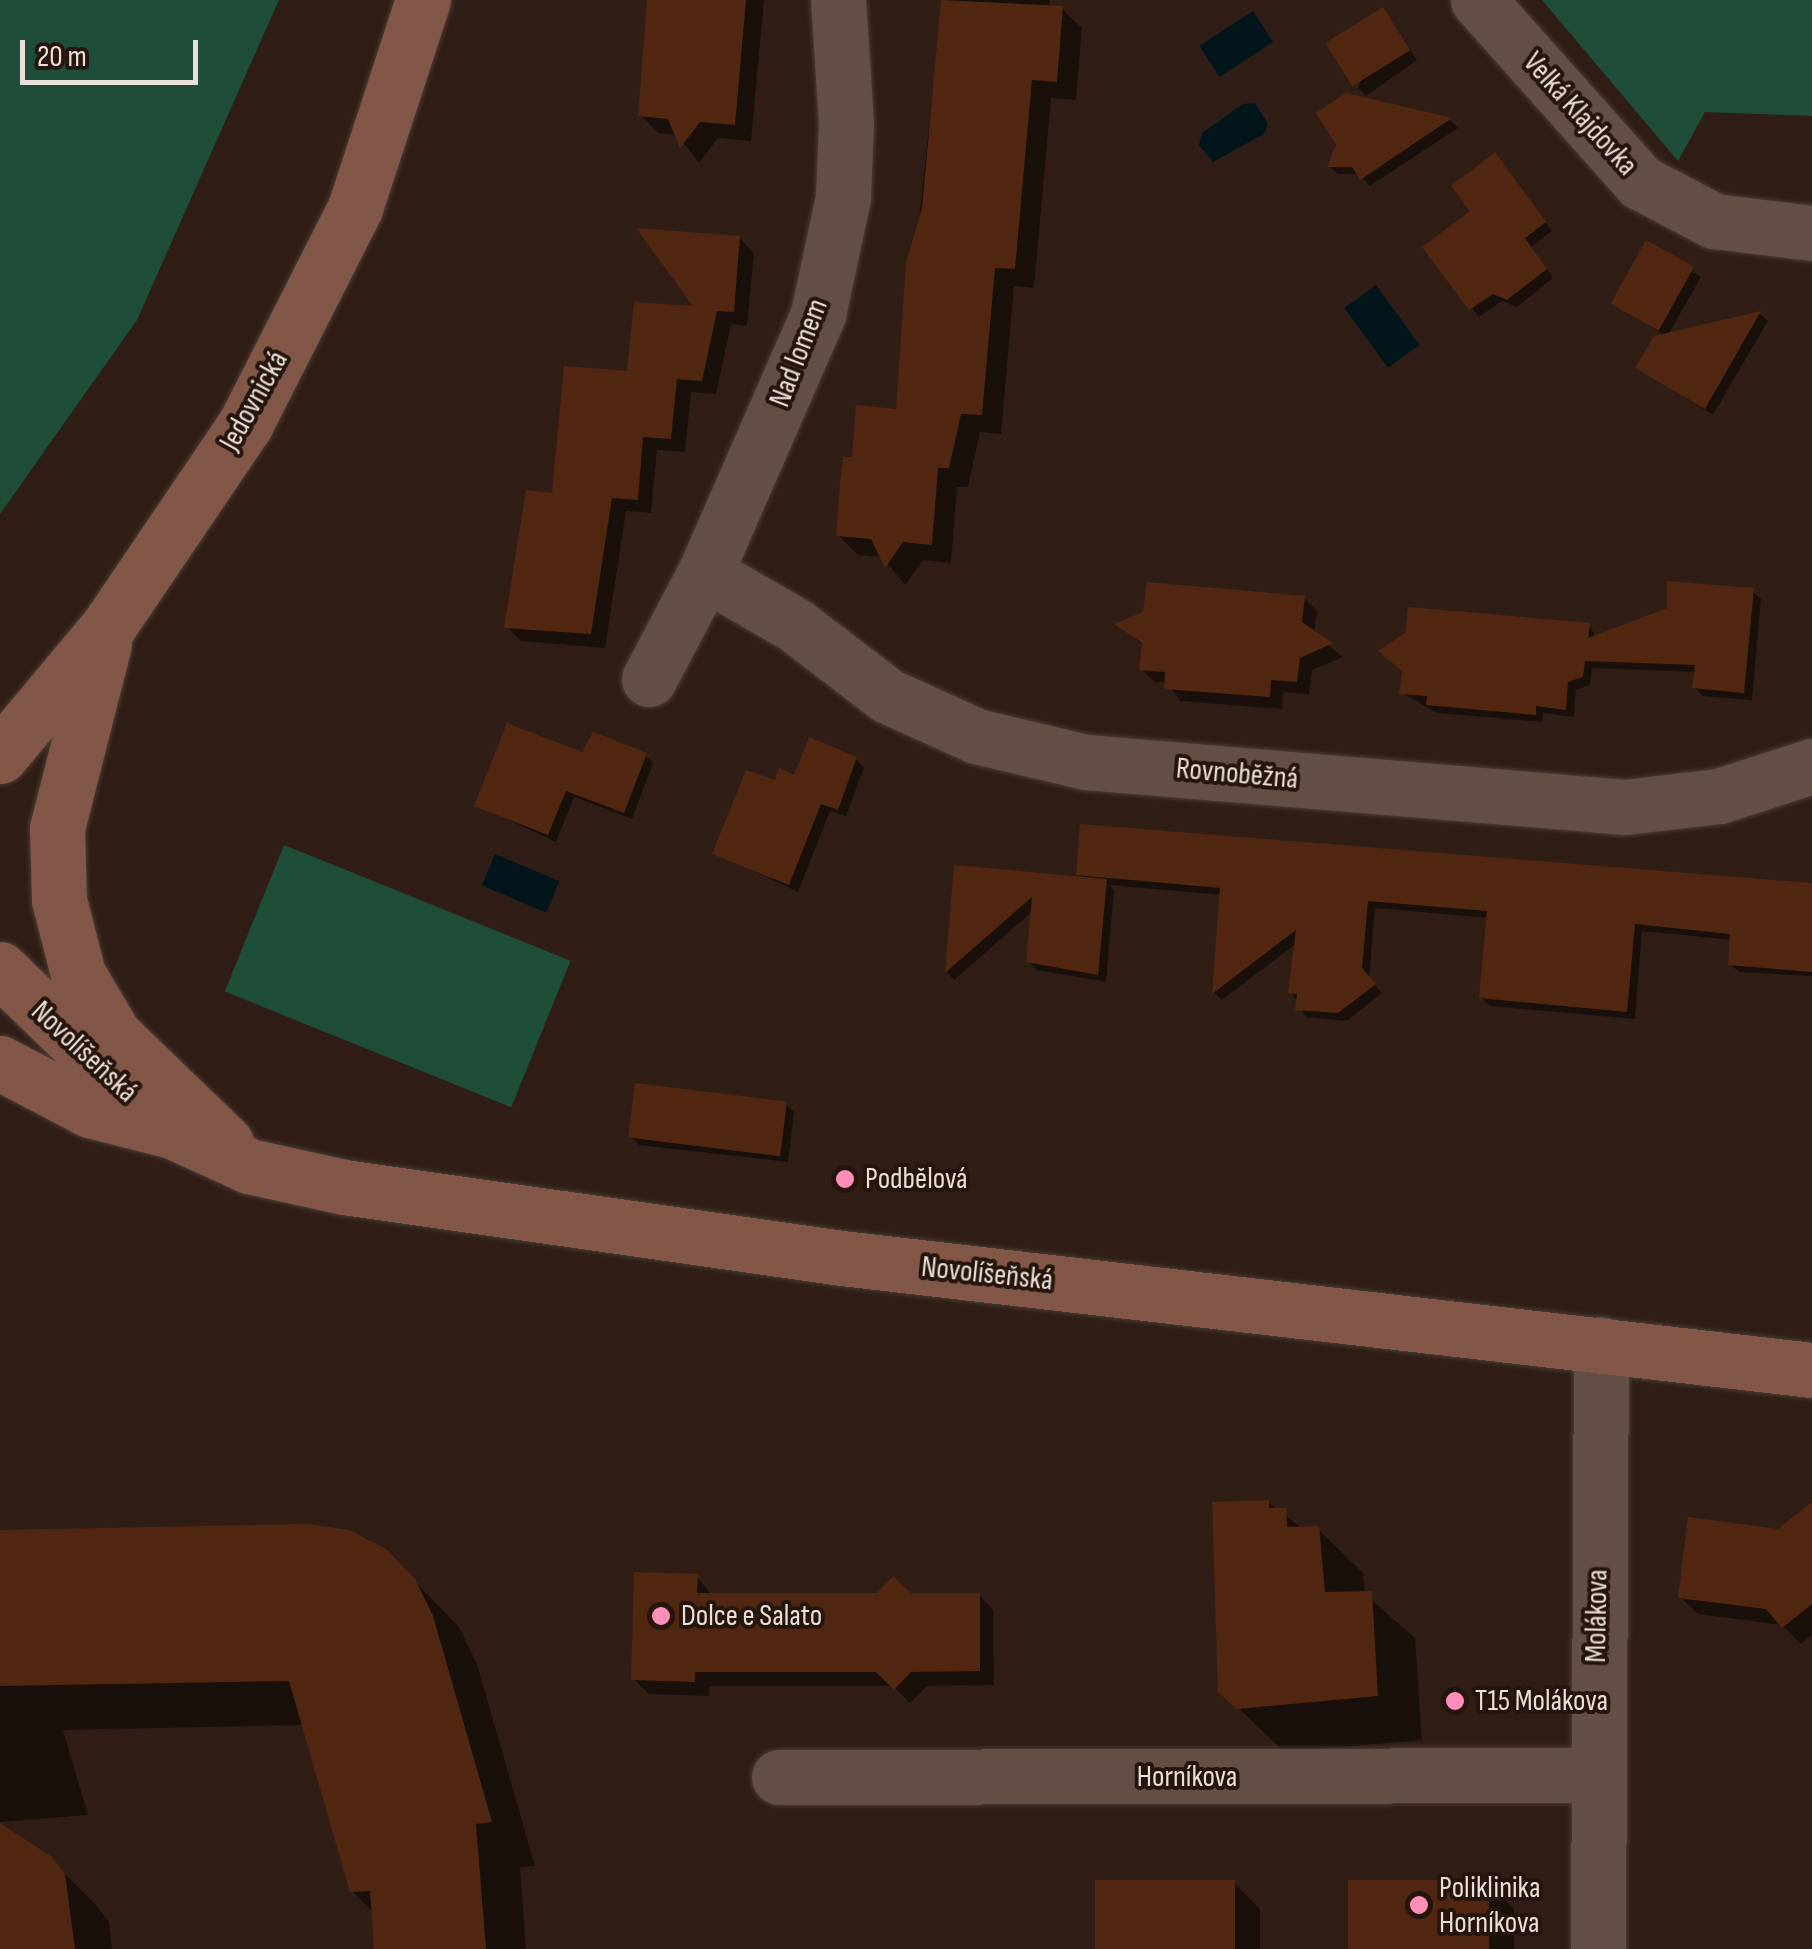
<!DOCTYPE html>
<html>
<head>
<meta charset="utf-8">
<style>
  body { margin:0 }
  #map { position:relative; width:1812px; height:1949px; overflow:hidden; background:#301e16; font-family:"Sofia Sans Condensed",sans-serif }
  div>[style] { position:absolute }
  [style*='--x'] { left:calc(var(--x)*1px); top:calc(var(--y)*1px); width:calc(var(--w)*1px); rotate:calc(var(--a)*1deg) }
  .green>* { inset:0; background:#1e4d3a; transform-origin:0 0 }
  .water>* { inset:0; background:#02151b; transform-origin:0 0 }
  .shadow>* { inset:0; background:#0007 }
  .building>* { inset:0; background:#522711; transform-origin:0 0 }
  .roads { filter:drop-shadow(0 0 2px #4a3c37) drop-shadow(0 0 2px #4a3c37) }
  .street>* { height:55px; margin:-27.5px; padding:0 27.5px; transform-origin:27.5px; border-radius:27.5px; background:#644f46 }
  .secondary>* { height:55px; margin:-27.5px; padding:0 27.5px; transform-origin:27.5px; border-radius:27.5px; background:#825748 }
  .dots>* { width:28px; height:28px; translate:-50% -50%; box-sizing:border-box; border:5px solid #26150d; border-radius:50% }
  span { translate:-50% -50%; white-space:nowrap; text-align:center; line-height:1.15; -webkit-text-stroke:8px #26150d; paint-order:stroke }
  .street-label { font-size:30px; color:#ebdfda }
  .poi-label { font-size:30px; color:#ebdfda }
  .left { translate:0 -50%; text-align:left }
  .scale { position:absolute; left:20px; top:40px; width:178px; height:45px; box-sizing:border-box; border:5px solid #ebdfda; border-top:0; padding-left:12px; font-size:30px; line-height:35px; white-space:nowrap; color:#ebdfda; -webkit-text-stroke:8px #26150d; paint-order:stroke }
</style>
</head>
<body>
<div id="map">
  <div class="green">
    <i style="clip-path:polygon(0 0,279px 0,137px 320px,0 514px)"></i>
    <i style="clip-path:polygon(1542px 0,1812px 0,1812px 116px,1705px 112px,1678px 161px)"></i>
    <i style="left:284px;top:845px;width:309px;height:158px;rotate:22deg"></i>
  </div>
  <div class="water">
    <i style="left:1253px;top:11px;width:37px;height:64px;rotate:57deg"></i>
    <i style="clip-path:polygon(1255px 103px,1268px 124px,1264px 134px,1213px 162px,1199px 145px,1202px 133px,1243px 104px)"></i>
    <i style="left:1376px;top:285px;width:74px;height:39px;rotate:54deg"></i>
    <i style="left:495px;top:854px;width:70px;height:34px;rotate:23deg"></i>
  </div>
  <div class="shadow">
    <i style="clip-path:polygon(648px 0,764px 0,751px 141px,718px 138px,699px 163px,677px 135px,658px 133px,641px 115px)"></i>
    <i style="clip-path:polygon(943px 0,1050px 0,1049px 8px,1062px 9px,1082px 28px,1076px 100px,1051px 98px,1034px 288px,1014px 286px,1001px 434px,980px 432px,968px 487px,957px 487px,951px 563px,923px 560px,905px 585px,882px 557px,858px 555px,838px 535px,854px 460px,898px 411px)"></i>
    <i style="clip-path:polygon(1382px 10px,1417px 60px,1366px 96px,1358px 88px)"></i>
    <i style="clip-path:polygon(1347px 96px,1450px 120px,1458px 128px,1370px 186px,1359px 174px,1338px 174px,1330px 167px)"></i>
    <i style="clip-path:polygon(1503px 164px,1552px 231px,1531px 247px,1553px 278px,1517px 307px,1502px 301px,1479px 317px,1426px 247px,1474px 212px)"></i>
    <i style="clip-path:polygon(739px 238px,754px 253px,747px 326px,731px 324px,716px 394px,691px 392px,685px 452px,657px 450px,651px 513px,626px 511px,605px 648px,521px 641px,507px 627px,554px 496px,629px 374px,698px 309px)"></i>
    <i style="clip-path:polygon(1647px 243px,1701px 277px,1668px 335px,1760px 314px,1768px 321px,1713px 415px,1638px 368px,1665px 336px,1621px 306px)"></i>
    <i style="clip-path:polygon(1752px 591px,1761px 599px,1752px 700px,1703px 696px,1694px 687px,1697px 672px,1592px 668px,1590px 685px,1576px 690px,1574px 717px,1543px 713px,1543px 722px,1437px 713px,1402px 693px,1589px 625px,1596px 637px)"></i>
    <i style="clip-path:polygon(1304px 598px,1317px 611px,1314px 634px,1343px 657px,1312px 670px,1309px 694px,1283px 692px,1282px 709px,1180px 701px,1167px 682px,1154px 682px,1142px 669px,1144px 646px,1119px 625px)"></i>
    <i style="clip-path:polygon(583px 755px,645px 755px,653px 763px,632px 819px,574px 797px,556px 842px,477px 805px)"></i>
    <i style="clip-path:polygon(856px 759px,864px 768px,846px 816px,830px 811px,798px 892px,715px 853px,776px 784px)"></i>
    <i style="clip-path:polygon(956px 868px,1084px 880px,1079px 874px,1812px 886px,1812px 976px,1739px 972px,1730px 964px,1732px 940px,1642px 931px,1635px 1019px,1490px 1006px,1482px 998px,1489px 918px,1375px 908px,1369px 978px,1382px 993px,1347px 1021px,1306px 1017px,1291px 992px,1297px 943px,1222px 1000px,1214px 993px,1222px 895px,1109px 885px,1114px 890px,1106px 982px,1037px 970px,1028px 961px,1033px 911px,954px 980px,947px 972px)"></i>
    <i style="clip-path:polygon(786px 1104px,794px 1112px,788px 1162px,639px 1145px,631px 1137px)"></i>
    <i style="clip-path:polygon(1268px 1502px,1303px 1529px,1318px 1529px,1363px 1573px,1365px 1594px,1415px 1638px,1422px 1740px,1284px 1752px,1220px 1690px)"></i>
    <i style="clip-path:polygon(0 1532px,385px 1551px,459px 1627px,477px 1664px,535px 1866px,520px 1867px,526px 1949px,378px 1949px,374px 1913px,352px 1891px,304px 1725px,63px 1730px,88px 1815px,0 1822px)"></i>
    <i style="clip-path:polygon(1812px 1533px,1812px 1635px,1801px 1644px,1782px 1625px,1698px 1614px,1680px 1597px)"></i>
    <i style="clip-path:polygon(697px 1577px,712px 1595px,979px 1595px,993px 1610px,994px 1685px,927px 1686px,910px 1703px,893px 1686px,709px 1686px,709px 1696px,649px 1694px,634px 1679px)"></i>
    <i style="clip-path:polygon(0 1826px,50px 1859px,96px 1905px,109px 1922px,112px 1949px,0 1949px)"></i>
    <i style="clip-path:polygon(1234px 1883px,1260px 1909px,1260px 1949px,1097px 1949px)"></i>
    <i style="clip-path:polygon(1488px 1883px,1514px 1909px,1514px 1949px,1350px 1949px)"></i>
  </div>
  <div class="building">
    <i style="clip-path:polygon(647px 0,746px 0,735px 125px,700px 122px,680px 148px,668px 119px,638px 116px)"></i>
    <i style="clip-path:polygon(941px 0,1063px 6px,1057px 82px,1032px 80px,1015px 269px,995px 268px,982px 415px,961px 414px,949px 468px,938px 468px,932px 545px,903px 542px,885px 568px,871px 539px,836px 536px,840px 484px,843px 457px,852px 457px,856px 405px,896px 409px,906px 263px,922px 208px)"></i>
    <i style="left:1383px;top:7px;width:51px;height:68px;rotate:58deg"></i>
    <i style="clip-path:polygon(1346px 93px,1452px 118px,1360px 180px,1352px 167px,1327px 167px,1336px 145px,1316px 113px)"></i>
    <i style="clip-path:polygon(1495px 152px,1546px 222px,1525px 238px,1547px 269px,1507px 300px,1493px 294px,1469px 310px,1422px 247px,1470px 211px,1451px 186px)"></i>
    <i style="clip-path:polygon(636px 228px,740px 236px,734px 312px,717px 311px,702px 381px,677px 379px,671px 439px,643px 437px,638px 500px,612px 498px,591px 634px,504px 628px,526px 490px,552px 493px,564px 366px,627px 371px,634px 302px,693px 306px)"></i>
    <i style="left:1646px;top:240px;width:55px;height:73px;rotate:29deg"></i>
    <i style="clip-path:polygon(1761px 311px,1705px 409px,1635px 368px,1654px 336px)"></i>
    <i style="clip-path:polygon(1667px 581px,1754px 588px,1744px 693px,1692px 688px,1695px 665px,1585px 661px,1583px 677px,1568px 682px,1566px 710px,1536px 706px,1536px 715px,1426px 705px,1427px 696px,1399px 694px,1402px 671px,1378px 651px,1405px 633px,1408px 607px,1590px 623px,1588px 638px,1667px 608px)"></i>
    <i style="clip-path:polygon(1147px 582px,1305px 596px,1302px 622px,1333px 643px,1300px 658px,1297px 682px,1271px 680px,1270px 697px,1164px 689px,1165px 672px,1139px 670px,1142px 643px,1114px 624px,1143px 612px)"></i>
    <i style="clip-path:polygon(507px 723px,582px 752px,593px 732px,647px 753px,624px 813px,566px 791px,548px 835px,474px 806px)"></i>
    <i style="clip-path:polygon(809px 737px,857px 757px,838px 810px,821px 804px,789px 885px,712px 854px,746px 770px,775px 780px,779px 768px,794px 775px)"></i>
    <i style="clip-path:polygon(1080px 824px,1812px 883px,1812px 972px,1728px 965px,1730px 934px,1635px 924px,1627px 1012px,1479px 998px,1487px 911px,1368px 901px,1362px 968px,1376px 984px,1338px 1013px,1295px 1010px,1297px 994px,1288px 993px,1296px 930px,1212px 994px,1220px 888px,1076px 875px)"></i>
    <i style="clip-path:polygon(954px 865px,1107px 879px,1098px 975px,1026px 962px,1032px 897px,945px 973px)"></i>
    <i style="left:635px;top:1083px;width:153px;height:55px;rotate:7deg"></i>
    <i style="clip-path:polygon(1269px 1500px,1269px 1508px,1286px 1508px,1287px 1527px,1319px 1526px,1325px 1592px,1372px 1591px,1378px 1696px,1237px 1709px,1218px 1692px,1212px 1502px)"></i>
    <i style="clip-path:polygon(1812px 1502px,1812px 1604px,1782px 1628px,1766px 1609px,1678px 1598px,1688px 1517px,1778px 1529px)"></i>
    <i style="clip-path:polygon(308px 1524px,349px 1530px,386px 1549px,415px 1579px,433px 1616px,492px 1822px,476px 1824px,486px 1949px,374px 1949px,370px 1891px,350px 1892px,289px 1681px,0 1686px,0 1530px)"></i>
    <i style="clip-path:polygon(634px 1572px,698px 1574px,697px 1593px,877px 1593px,893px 1576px,911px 1593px,980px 1593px,980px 1671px,911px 1672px,894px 1690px,876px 1672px,695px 1672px,695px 1682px,631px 1680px)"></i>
    <i style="clip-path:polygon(0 1823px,52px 1857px,65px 1874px,75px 1949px,0 1949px)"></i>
    <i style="left:1235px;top:1880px;width:69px;height:140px;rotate:90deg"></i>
    <i style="left:1348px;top:1880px;width:141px;height:69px"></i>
  </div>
  <div class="roads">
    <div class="street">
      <i style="--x:1478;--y:0;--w:244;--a:48.3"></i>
      <i style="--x:1640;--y:182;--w:84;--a:27.8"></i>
      <i style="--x:1714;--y:221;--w:99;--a:7"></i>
      <i style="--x:705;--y:573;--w:104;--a:30"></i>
      <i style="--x:795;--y:625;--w:117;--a:37.4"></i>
      <i style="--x:888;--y:696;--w:97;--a:24.4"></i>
      <i style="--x:976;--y:736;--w:113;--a:13.3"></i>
      <i style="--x:1086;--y:762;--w:541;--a:4.77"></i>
      <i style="--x:1625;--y:807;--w:95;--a:-6.7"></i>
      <i style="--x:1719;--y:796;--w:98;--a:-17.9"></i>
      <i style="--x:649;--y:679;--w:120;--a:-62.2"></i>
      <i style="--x:705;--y:573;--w:283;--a:-66.4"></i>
      <i style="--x:818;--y:314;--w:120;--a:-77.9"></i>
      <i style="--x:843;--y:197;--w:74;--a:-87.7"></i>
      <i style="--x:846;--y:123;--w:123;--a:-93.7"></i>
      <i style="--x:779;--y:1777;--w:816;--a:-0.14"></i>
      <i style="--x:1598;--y:1949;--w:605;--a:-89.72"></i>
    </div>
    <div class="secondary">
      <i style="--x:104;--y:644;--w:190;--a:104.3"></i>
      <i style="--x:57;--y:828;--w:72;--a:88.4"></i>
      <i style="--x:59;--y:900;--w:76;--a:75.6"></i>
      <i style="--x:78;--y:974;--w:71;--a:59.5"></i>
      <i style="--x:114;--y:1035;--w:156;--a:44"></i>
      <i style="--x:0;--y:756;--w:168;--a:-50.1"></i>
      <i style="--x:108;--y:627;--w:246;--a:-55.9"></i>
      <i style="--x:246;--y:423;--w:241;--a:-63.1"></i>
      <i style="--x:355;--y:208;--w:219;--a:-71.9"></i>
      <i style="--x:0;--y:969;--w:188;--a:44.1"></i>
      <i style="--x:0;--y:1063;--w:102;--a:27.6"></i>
      <i style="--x:90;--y:1110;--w:85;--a:14.4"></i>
      <i style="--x:172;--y:1131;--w:85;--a:24.4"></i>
      <i style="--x:249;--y:1166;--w:97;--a:12.5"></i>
      <i style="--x:344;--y:1187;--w:503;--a:8.11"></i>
      <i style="--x:842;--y:1258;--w:976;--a:6.59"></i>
    </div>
  </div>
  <div class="dots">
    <i style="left:845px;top:1179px;background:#ff8eb9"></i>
    <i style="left:661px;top:1616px;background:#ff8eb9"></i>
    <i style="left:1455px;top:1701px;background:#ff8eb9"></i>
    <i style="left:1419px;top:1905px;background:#ff8eb9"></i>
  </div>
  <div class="street-label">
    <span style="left:1580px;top:114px;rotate:48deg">Velká Klajdovka</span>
    <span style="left:799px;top:353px;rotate:-69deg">Nad lomem</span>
    <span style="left:254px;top:401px;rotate:-61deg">Jedovnická</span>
    <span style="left:1237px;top:774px;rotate:5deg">Rovnoběžná</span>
    <span style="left:84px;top:1052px;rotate:43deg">Novolíšeňská</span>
    <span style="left:987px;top:1274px;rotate:6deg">Novolíšeňská</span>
    <span style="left:1597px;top:1616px;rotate:-89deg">Molákova</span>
    <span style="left:1187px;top:1777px">Horníkova</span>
  </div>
  <div class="poi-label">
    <span class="left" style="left:865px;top:1179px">Podbělová</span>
    <span class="left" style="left:681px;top:1616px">Dolce e Salato</span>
    <span class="left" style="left:1475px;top:1701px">T15 Molákova</span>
    <span class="left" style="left:1439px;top:1905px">Poliklinika<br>Horníkova</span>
  </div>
  <div class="scale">20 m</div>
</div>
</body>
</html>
